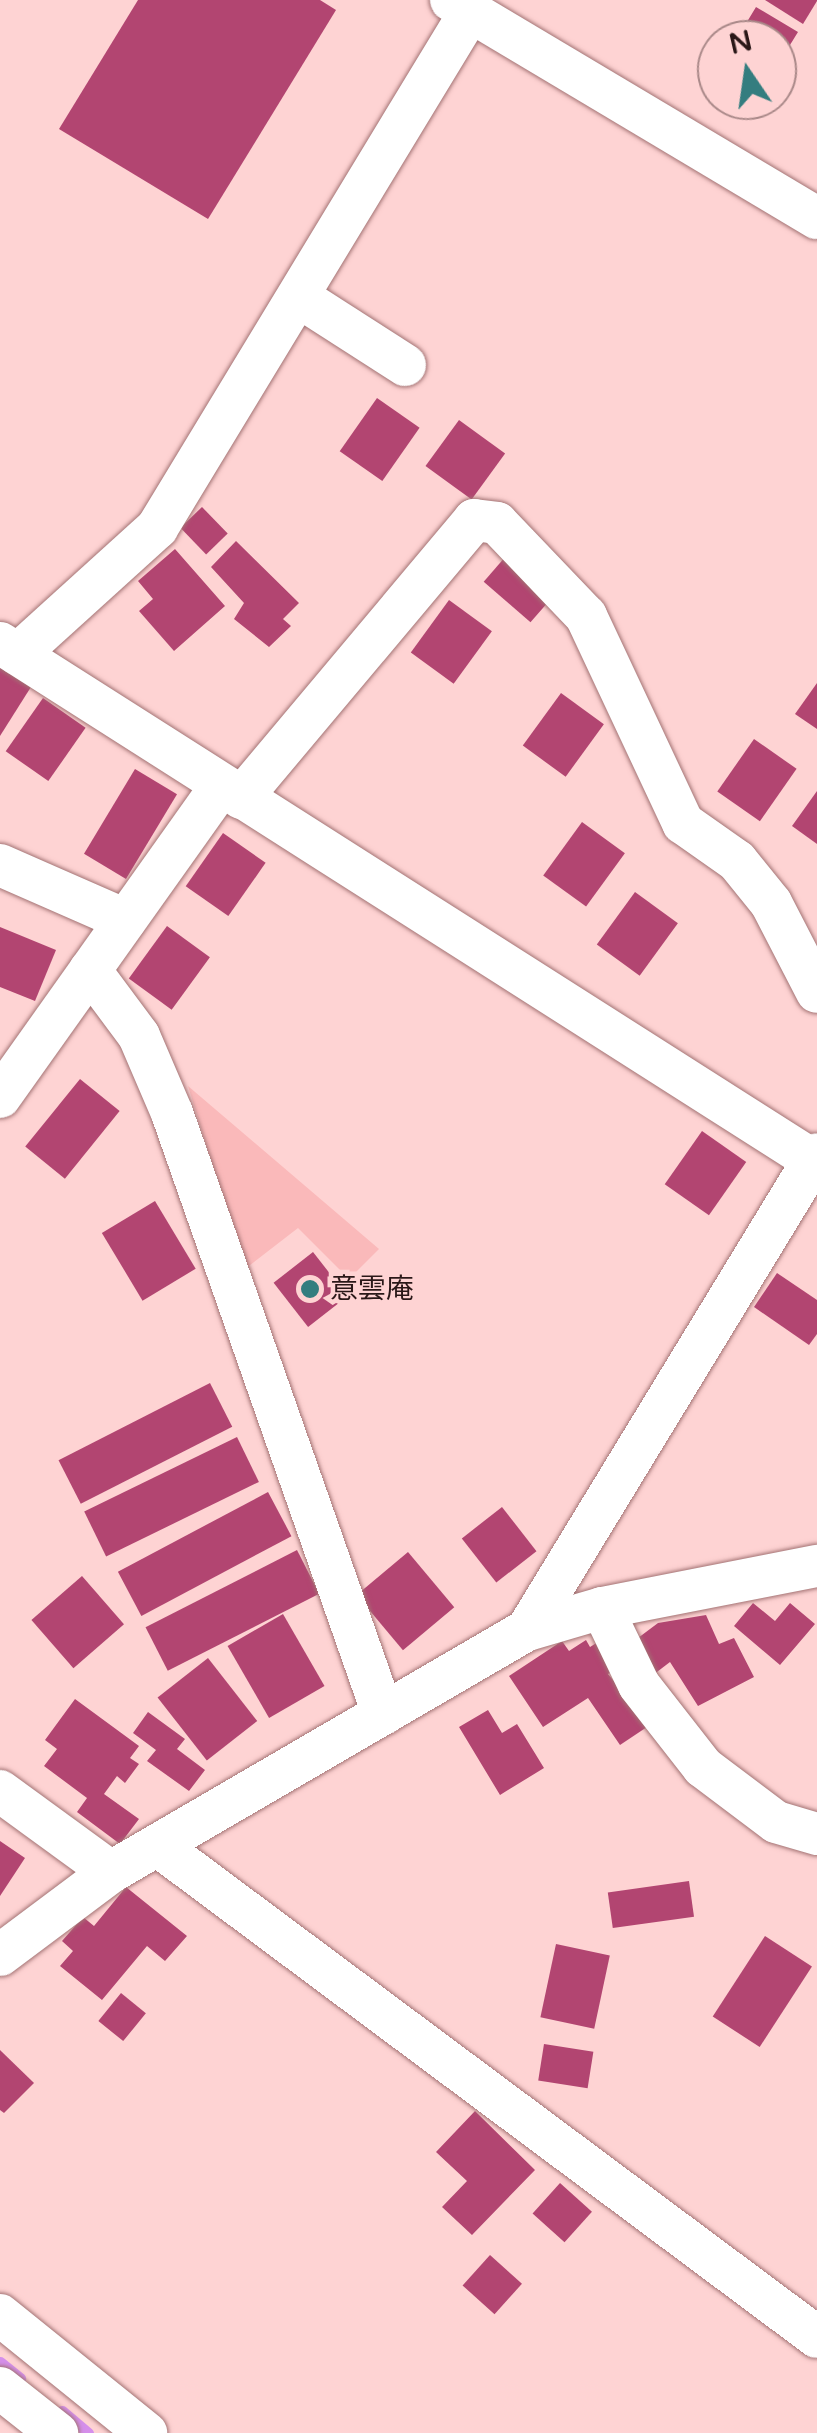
<!DOCTYPE html>
<html>
<head>
<meta charset="utf-8">
<style>
  body { margin:0 }
  #map { position:relative; width:817px; height:2433px; overflow:hidden; background:#fed3d3; font-family:"Varela Round","Noto Sans JP",sans-serif }
  div>[style] { position:absolute }
  [style*='--x'] { left:calc(var(--x)*1px); top:calc(var(--y)*1px); width:calc(var(--w)*1px); rotate:calc(var(--a)*1deg) }
  .green>* { inset:0; background:#fab9ba }
  .stream>* { height:11px; margin:-5.5px; padding:0 5.5px; transform-origin:5.5px; border-radius:5.5px; background:#d58feb }
  .building>* { inset:0; background:#b24571; transform-origin:0 0 }
  .roads { filter:drop-shadow(0 0 2px #a37374) drop-shadow(0 0 2px #a37374) }
  .minor>* { height:42px; margin:-21px; padding:0 21px; transform-origin:21px; border-radius:21px; background:#fff }
  .dots>* { width:28px; height:28px; translate:-50% -50%; box-sizing:border-box; border:5px solid #fed3d3; border-radius:50% }
  span { translate:-50% -50%; white-space:nowrap; text-align:center; line-height:1.15; -webkit-text-stroke:9px #fed3d3; paint-order:stroke }
  .poi-label { font-size:28px; color:#2a1818 }
  .left { translate:0 -50%; text-align:left }
  .north { position:absolute; left:697px; top:20px; width:100px; height:100px; box-sizing:border-box; background:#fed3d3; border:2px solid #a98888; border-radius:50%; rotate:347deg; font-size:28px; font-weight:700; line-height:40px; text-align:center; color:#2a1818 }
  .north::after { content:''; display:block; margin:auto; width:35px; height:45px; background:#347d7f; clip-path:polygon(50% 0,100% 100%,50% 72%,0 100%) }
</style>
</head>
<body>
<div id="map">
  <div class="green">
    <i style="clip-path:polygon(188px 1086px,379px 1249px,349px 1279px,298px 1228px,245px 1269px)"></i>
  </div>
  <div class="stream">
    <i style="--x:0;--y:2362;--w:26;--a:39"></i>
    <i style="--x:62;--y:2411;--w:34;--a:40"></i>
  </div>
  <div class="building">
    <i style="clip-path:polygon(138px 0,320px 0,336px 10px,208px 219px,59px 129px)"></i>
    <i style="clip-path:polygon(765px 0,817px 0,817px 1px,803px 24px)"></i>
    <i style="clip-path:polygon(756px 7px,798px 32px,777px 66px,777px 40px,736px 40px)"></i>
    <i style="left:377px;top:398px;width:52px;height:65px;rotate:35deg"></i>
    <i style="left:459px;top:420px;width:57px;height:57px;rotate:36deg"></i>
    <i style="left:202px;top:507px;width:37px;height:30px;rotate:46deg"></i>
    <i style="clip-path:polygon(236px 541px,299px 603px,283px 619px,291px 626px,269px 647px,234px 619px,244px 603px,211px 567px)"></i>
    <i style="clip-path:polygon(175px 549px,225px 606px,174px 651px,139px 611px,153px 599px,138px 581px)"></i>
    <i style="left:506px;top:556px;width:62px;height:34px;rotate:41deg"></i>
    <i style="left:449px;top:600px;width:53px;height:65px;rotate:36deg"></i>
    <i style="clip-path:polygon(0 656px,36px 679px,0 736px)"></i>
    <i style="clip-path:polygon(817px 683px,817px 729px,795px 714px)"></i>
    <i style="left:561px;top:693px;width:53px;height:65px;rotate:36deg"></i>
    <i style="left:43px;top:698px;width:52px;height:65px;rotate:35deg"></i>
    <i style="left:754px;top:739px;width:52px;height:64px;rotate:35deg"></i>
    <i style="left:135px;top:769px;width:49px;height:99px;rotate:31deg"></i>
    <i style="clip-path:polygon(817px 791px,817px 844px,792px 826px)"></i>
    <i style="left:582px;top:822px;width:53px;height:66px;rotate:36deg"></i>
    <i style="left:223px;top:833px;width:52px;height:65px;rotate:35deg"></i>
    <i style="left:635px;top:892px;width:53px;height:65px;rotate:36deg"></i>
    <i style="left:167px;top:926px;width:53px;height:65px;rotate:36deg"></i>
    <i style="clip-path:polygon(0 927px,56px 950px,35px 1001px,0 987px)"></i>
    <i style="left:80px;top:1079px;width:51px;height:87px;rotate:39deg"></i>
    <i style="left:702px;top:1131px;width:54px;height:65px;rotate:35deg"></i>
    <i style="left:155px;top:1201px;width:79px;height:62px;rotate:59deg"></i>
    <i style="left:313px;top:1252px;width:56px;height:50px;rotate:52deg"></i>
    <i style="clip-path:polygon(777px 1273px,817px 1300px,817px 1334px,809px 1345px,754px 1307px)"></i>
    <i style="left:210px;top:1383px;width:49px;height:170px;rotate:63deg"></i>
    <i style="left:237px;top:1437px;width:50px;height:170px;rotate:64deg"></i>
    <i style="left:268px;top:1492px;width:50px;height:170px;rotate:62deg"></i>
    <i style="left:502px;top:1507px;width:56px;height:51px;rotate:52deg"></i>
    <i style="left:297px;top:1550px;width:49px;height:170px;rotate:63deg"></i>
    <i style="left:408px;top:1552px;width:72px;height:67px;rotate:50deg"></i>
    <i style="left:82px;top:1576px;width:64px;height:67px;rotate:49deg"></i>
    <i style="clip-path:polygon(753px 1603px,775px 1621px,790px 1603px,815px 1624px,780px 1665px,734px 1626px)"></i>
    <i style="left:283px;top:1614px;width:83px;height:64px;rotate:60deg"></i>
    <i style="clip-path:polygon(706px 1615px,719px 1644px,734px 1638px,754px 1677px,698px 1706px,670px 1662px,649px 1678px,630px 1644px,658px 1623px)"></i>
    <i style="clip-path:polygon(586px 1640px,590px 1647px,598px 1642px,616px 1669px,608px 1674px,650px 1725px,620px 1745px,588px 1698px,543px 1727px,509px 1676px,562px 1641px,569px 1651px)"></i>
    <i style="left:208px;top:1658px;width:80px;height:64px;rotate:52deg"></i>
    <i style="clip-path:polygon(75px 1699px,139px 1746px,130px 1758px,139px 1764px,125px 1783px,117px 1776px,104px 1794px,139px 1819px,120px 1844px,77px 1812px,87px 1798px,44px 1766px,57px 1749px,45px 1740px)"></i>
    <i style="clip-path:polygon(488px 1710px,502px 1733px,517px 1724px,544px 1768px,500px 1795px,459px 1727px)"></i>
    <i style="clip-path:polygon(148px 1712px,185px 1739px,177px 1749px,205px 1770px,189px 1791px,147px 1761px,156px 1750px,133px 1733px)"></i>
    <i style="clip-path:polygon(0 1841px,25px 1858px,0 1896px)"></i>
    <i style="left:689px;top:1881px;width:36px;height:82px;rotate:82deg"></i>
    <i style="clip-path:polygon(126px 1887px,187px 1936px,165px 1961px,147px 1946px,102px 2000px,60px 1966px,73px 1951px,62px 1941px,83px 1917px,94px 1926px)"></i>
    <i style="left:765px;top:1936px;width:56px;height:96px;rotate:33deg"></i>
    <i style="left:556px;top:1944px;width:55px;height:75px;rotate:12deg"></i>
    <i style="left:121px;top:1993px;width:32px;height:36px;rotate:39deg"></i>
    <i style="left:544px;top:2044px;width:50px;height:37px;rotate:9deg"></i>
    <i style="clip-path:polygon(0 2050px,34px 2083px,4px 2113px,0 2110px)"></i>
    <i style="clip-path:polygon(475px 2111px,535px 2170px,472px 2235px,442px 2207px,467px 2181px,436px 2152px)"></i>
    <i style="left:560px;top:2183px;width:43px;height:41px;rotate:42deg"></i>
    <i style="left:490px;top:2255px;width:43px;height:41px;rotate:42deg"></i>
  </div>
  <div class="roads">
    <div class="minor">
      <i style="--x:451;--y:0;--w:426;--a:30.8"></i>
      <i style="--x:299;--y:297;--w:126;--a:32.7"></i>
      <i style="--x:0;--y:643;--w:968;--a:32.48"></i>
      <i style="--x:18;--y:654;--w:188;--a:-42.2"></i>
      <i style="--x:157;--y:528;--w:604;--a:-58.76"></i>
      <i style="--x:241;--y:798;--w:363;--a:-50"></i>
      <i style="--x:474;--y:520;--w:23;--a:7"></i>
      <i style="--x:497;--y:523;--w:129;--a:46.3"></i>
      <i style="--x:586;--y:616;--w:229;--a:64.9"></i>
      <i style="--x:683;--y:823;--w:66;--a:35.1"></i>
      <i style="--x:737;--y:861;--w:54;--a:51"></i>
      <i style="--x:771;--y:903;--w:100;--a:62.7"></i>
      <i style="--x:0;--y:865;--w:137;--a:23.7"></i>
      <i style="--x:90;--y:970;--w:82;--a:53.4"></i>
      <i style="--x:139;--y:1036;--w:84;--a:66.8"></i>
      <i style="--x:172;--y:1113;--w:637;--a:70.65"></i>
      <i style="--x:0;--y:1097;--w:382;--a:-54.6"></i>
      <i style="--x:602;--y:1608;--w:85;--a:64.3"></i>
      <i style="--x:639;--y:1685;--w:104;--a:52"></i>
      <i style="--x:703;--y:1767;--w:91;--a:37"></i>
      <i style="--x:776;--y:1822;--w:43;--a:16.3"></i>
      <i style="--x:527;--y:1630;--w:557;--a:-58.65"></i>
      <i style="--x:0;--y:1791;--w:137;--a:36.1"></i>
      <i style="--x:161;--y:1848;--w:818;--a:36.7"></i>
      <i style="--x:0;--y:1955;--w:139;--a:-36.8"></i>
      <i style="--x:111;--y:1872;--w:481;--a:-30.2"></i>
      <i style="--x:527;--y:1630;--w:78;--a:-16.3"></i>
      <i style="--x:602;--y:1608;--w:219;--a:-11.1"></i>
      <i style="--x:0;--y:2315;--w:188;--a:38.9"></i>
      <i style="--x:0;--y:2388;--w:73;--a:38.3"></i>
    </div>
  </div>
  <div class="dots">
    <i style="left:310px;top:1289px;background:#347d7f"></i>
  </div>
  <div class="poi-label">
    <span class="left" style="left:330px;top:1289px">意雲庵</span>
  </div>
  <div class="north">N</div>
</div>
</body>
</html>
